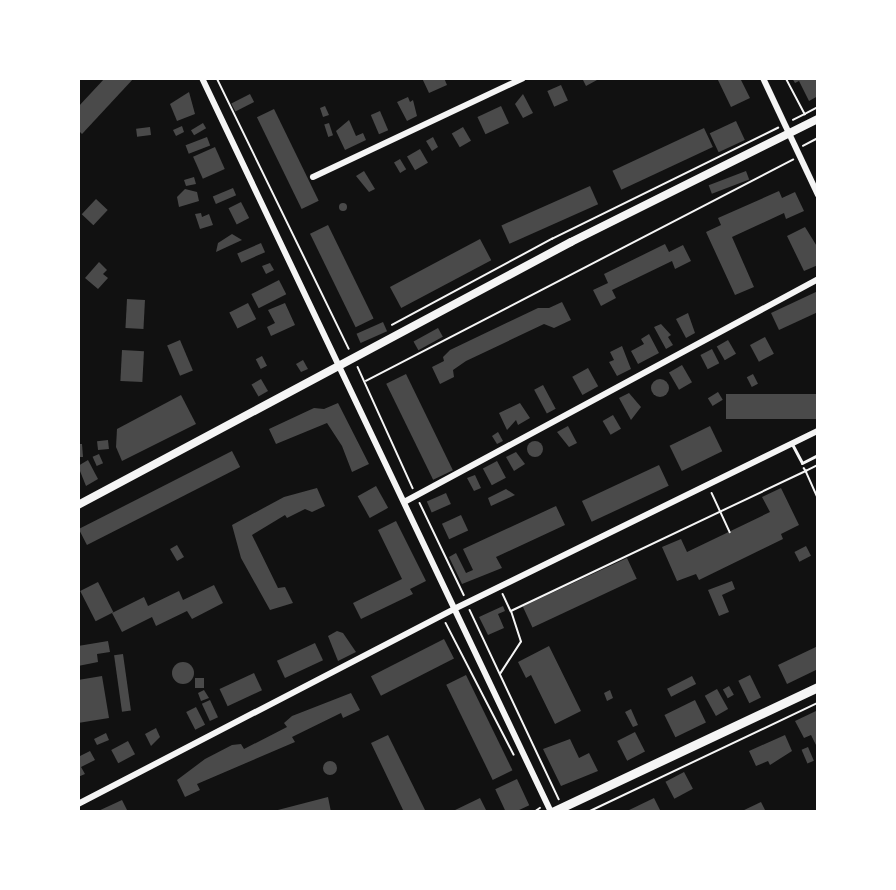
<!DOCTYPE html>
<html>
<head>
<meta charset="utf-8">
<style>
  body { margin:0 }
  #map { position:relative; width:896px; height:890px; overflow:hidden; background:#111; font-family:Raleway,sans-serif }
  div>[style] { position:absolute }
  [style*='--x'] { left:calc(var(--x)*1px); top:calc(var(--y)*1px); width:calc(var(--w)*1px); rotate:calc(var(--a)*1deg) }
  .building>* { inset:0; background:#4a4a4a; transform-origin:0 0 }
  .round { border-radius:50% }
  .path>* { height:1.5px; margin:-0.75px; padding:0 0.75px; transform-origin:0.75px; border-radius:0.75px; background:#f5f5f5 }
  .service>* { height:3px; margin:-1.5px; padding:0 1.5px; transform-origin:1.5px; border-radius:1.5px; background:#f5f5f5 }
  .minor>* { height:6px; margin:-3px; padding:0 3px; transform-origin:3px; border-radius:3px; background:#f5f5f5 }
  .tertiary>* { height:8px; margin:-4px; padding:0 4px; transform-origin:4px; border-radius:4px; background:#f5f5f5 }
  .secondary>* { height:9px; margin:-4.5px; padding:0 4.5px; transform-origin:4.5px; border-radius:4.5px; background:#f5f5f5 }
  span { translate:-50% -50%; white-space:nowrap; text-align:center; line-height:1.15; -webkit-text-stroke:6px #fff; paint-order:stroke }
  .frame { position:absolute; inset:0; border:80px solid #fff; pointer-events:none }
</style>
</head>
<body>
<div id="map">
  <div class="building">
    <i style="clip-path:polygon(105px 78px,134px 78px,82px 134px,78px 130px,78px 107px)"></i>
    <i style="clip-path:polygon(422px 78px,444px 78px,447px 85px,429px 93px)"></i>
    <i style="clip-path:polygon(582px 78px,595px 78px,597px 80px,586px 86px)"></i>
    <i style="clip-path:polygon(717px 78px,740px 78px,750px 98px,731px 107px)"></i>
    <i style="clip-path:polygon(792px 78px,818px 78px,818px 96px,809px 101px,799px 81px,795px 83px)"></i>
    <i style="left:561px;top:85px;width:17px;height:15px;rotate:66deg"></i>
    <i style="clip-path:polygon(189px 92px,195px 114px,177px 121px,170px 104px)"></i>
    <i style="left:250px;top:94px;width:9px;height:21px;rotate:63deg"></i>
    <i style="clip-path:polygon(523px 94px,533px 113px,523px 118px,515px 104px)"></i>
    <i style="clip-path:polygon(408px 97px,410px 102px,413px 100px,417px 116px,407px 121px,397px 102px)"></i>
    <i style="clip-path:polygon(325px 106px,329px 115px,323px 117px,320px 108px)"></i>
    <i style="left:501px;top:106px;width:19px;height:26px;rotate:65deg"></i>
    <i style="left:274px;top:109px;width:102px;height:19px;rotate:64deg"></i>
    <i style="left:380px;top:111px;width:21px;height:10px;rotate:67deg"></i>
    <i style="clip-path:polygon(349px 120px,356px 136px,363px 133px,366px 140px,345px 150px,336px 131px)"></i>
    <i style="left:736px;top:121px;width:21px;height:29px;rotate:65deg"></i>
    <i style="left:203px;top:123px;width:6px;height:14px;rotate:59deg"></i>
    <i style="left:329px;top:123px;width:13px;height:5px;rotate:72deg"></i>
    <i style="clip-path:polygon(182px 126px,184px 132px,176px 136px,173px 130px)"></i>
    <i style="left:150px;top:127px;width:8px;height:14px;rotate:83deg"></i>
    <i style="left:463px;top:127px;width:16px;height:13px;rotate:60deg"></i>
    <i style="left:704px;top:128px;width:21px;height:101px;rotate:65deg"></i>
    <i style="left:207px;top:137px;width:9px;height:23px;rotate:69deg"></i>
    <i style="clip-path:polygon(433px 137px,438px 147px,432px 151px,426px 141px)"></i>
    <i style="left:215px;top:147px;width:24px;height:24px;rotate:66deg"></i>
    <i style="left:420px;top:149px;width:16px;height:15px;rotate:60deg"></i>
    <i style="left:400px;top:159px;width:12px;height:7px;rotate:59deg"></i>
    <i style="clip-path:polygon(364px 171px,375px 189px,369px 192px,356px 176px)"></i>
    <i style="left:746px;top:171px;width:9px;height:40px;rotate:69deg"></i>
    <i style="clip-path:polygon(194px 177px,196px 184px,186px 186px,184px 180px)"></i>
    <i style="left:590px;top:186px;width:20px;height:97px;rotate:66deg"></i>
    <i style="left:233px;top:188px;width:8px;height:22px;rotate:67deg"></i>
    <i style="clip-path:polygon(185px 189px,197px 192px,199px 201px,179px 207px,177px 197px)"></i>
    <i style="clip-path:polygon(779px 191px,782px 198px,795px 192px,804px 211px,786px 219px,784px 213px,732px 237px,754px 287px,735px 295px,706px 232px,721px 225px,718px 218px)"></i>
    <i style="left:96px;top:199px;width:16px;height:21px;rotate:43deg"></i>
    <i style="left:241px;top:202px;width:18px;height:14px;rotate:63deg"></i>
    <i class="round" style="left:339px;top:203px;width:8px;height:8px"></i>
    <i style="clip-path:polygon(201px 213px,202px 217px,209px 214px,213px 225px,200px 229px,195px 214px)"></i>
    <i style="left:328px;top:225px;width:104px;height:20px;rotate:64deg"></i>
    <i style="clip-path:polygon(805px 227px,818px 248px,818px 265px,804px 271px,787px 236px)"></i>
    <i style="clip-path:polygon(232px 234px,242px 240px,216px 252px,218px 243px)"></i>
    <i style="left:480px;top:239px;width:24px;height:102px;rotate:62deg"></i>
    <i style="left:261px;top:243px;width:10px;height:26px;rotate:66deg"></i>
    <i style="clip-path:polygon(665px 244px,669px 252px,683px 245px,691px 261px,675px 269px,672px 261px,612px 290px,616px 298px,601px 306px,593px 290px,608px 283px,604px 274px)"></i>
    <i style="clip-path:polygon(99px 262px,107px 270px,103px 274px,108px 278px,98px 289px,85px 278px)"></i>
    <i style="clip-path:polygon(270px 263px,274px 270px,266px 274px,262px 266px)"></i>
    <i style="left:279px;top:280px;width:16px;height:31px;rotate:63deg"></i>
    <i style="clip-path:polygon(818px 291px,818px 312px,779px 330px,771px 313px)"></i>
    <i style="left:127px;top:299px;width:18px;height:29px;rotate:3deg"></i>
    <i style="clip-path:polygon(562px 302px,571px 320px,554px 328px,544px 324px,466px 361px,453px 370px,454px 377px,440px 384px,432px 367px,444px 361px,443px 357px,450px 350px,538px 308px,549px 308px)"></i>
    <i style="left:248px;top:303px;width:18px;height:21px;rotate:63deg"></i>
    <i style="clip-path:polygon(285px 303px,295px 325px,271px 336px,267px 327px,275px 323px,268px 310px)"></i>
    <i style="clip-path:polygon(688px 313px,695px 333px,686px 338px,676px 319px)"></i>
    <i style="left:383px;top:322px;width:10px;height:29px;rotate:66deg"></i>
    <i style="clip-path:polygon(661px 324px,671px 335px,668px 337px,673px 345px,666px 349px,654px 327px)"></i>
    <i style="left:438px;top:328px;width:10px;height:28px;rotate:61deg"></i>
    <i style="clip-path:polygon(649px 334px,659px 353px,638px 364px,631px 351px,644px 344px,641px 339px)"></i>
    <i style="left:765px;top:337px;width:19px;height:17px;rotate:62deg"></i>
    <i style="left:180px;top:340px;width:33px;height:14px;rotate:67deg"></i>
    <i style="left:728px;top:340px;width:16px;height:13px;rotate:60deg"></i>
    <i style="clip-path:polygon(622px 346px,631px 369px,617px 376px,609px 362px,614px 360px,610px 352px)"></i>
    <i style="left:712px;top:349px;width:16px;height:13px;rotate:63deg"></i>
    <i style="left:122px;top:350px;width:22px;height:31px;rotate:3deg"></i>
    <i style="left:262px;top:356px;width:11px;height:7px;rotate:63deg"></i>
    <i style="clip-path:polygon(303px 360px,308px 369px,301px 372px,296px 364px)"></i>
    <i style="left:682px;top:365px;width:20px;height:15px;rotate:60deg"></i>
    <i style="left:588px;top:368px;width:21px;height:18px;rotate:61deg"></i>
    <i style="left:406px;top:374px;width:107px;height:22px;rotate:64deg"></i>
    <i style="left:753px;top:374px;width:11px;height:7px;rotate:63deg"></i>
    <i class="round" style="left:651px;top:379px;width:18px;height:18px"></i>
    <i style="left:261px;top:379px;width:14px;height:11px;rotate:60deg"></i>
    <i style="left:543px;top:385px;width:27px;height:10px;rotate:62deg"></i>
    <i style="left:718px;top:392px;width:9px;height:12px;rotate:58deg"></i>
    <i style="clip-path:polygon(629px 393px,641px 407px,631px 420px,619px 398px)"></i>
    <i style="left:818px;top:394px;width:25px;height:92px;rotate:90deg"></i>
    <i style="clip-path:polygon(181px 395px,196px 424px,122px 461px,116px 447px,117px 429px)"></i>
    <i style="clip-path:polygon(338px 403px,369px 464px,352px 472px,342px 446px,327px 423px,276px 444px,269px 429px,314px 408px,324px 409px)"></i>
    <i style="clip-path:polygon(520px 403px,530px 418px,518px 425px,516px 420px,507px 430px,499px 413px)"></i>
    <i style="left:613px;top:415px;width:16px;height:12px;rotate:60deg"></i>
    <i style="clip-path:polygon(568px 426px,577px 443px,569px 447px,557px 432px)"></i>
    <i style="left:710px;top:426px;width:28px;height:45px;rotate:64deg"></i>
    <i style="clip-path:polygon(498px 432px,503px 441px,497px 444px,492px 436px)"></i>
    <i style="left:108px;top:440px;width:9px;height:11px;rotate:84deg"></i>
    <i class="round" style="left:527px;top:441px;width:16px;height:16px"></i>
    <i style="clip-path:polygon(78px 444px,82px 444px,83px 457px,78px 457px)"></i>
    <i style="left:232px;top:451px;width:18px;height:172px;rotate:63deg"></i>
    <i style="clip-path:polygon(516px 452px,525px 464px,514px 471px,506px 457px)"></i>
    <i style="left:99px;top:454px;width:10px;height:7px;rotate:66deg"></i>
    <i style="clip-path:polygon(88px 460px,98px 479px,86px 486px,78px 466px)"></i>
    <i style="left:497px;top:461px;width:19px;height:16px;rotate:62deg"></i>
    <i style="left:659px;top:465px;width:23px;height:85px;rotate:65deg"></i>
    <i style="clip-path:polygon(475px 475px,481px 488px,474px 491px,467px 478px)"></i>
    <i style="left:376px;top:486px;width:25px;height:21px;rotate:61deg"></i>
    <i style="clip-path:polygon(317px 488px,325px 506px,312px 512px,305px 509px,287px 518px,285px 515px,252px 535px,278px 588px,285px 587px,293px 603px,270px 610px,241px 558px,232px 525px,284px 497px)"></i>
    <i style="clip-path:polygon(781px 488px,799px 525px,781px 534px,783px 539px,699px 580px,696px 574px,677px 581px,662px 547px,681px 539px,687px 552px,770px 512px,762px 497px)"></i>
    <i style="clip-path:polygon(506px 489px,515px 495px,491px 506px,488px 498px)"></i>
    <i style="left:446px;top:493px;width:12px;height:21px;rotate:66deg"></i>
    <i style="clip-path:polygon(556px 506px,565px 525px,496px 557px,502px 568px,462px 584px,449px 557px,456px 553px,466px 573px,473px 570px,463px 549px)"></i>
    <i style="left:461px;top:515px;width:17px;height:21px;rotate:65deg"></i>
    <i style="clip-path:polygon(396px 521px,426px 581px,410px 589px,413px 594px,361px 619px,353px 603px,402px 579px,378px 530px)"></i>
    <i style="left:177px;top:545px;width:14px;height:8px;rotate:60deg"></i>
    <i style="left:806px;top:546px;width:11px;height:13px;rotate:63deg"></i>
    <i style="left:627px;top:558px;width:23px;height:115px;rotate:65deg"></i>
    <i style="clip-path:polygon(732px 581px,735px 589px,722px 595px,729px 612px,719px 616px,708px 590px)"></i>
    <i style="left:98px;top:582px;width:34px;height:20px;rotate:63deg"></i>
    <i style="clip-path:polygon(214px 585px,223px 603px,192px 619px,187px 611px,156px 626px,152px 617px,122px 632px,112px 613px,144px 597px,148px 606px,179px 591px,183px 600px)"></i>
    <i style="clip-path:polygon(503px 606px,505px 611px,498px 614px,504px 628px,488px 635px,479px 617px)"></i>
    <i style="clip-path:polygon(337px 631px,343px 633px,356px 652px,338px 661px,328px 636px)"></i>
    <i style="left:444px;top:639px;width:22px;height:82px;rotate:63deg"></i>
    <i style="clip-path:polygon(108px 641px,110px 652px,97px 654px,98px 662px,78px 666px,78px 646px)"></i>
    <i style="left:315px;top:643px;width:19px;height:42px;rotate:65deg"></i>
    <i style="clip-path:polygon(549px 646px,581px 711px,555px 724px,531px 675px,526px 678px,518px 662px)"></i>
    <i style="clip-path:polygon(818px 646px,818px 669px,787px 684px,778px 665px)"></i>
    <i style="left:123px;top:654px;width:57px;height:9px;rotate:82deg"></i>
    <i class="round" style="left:172px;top:662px;width:22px;height:22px"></i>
    <i style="left:254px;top:673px;width:19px;height:38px;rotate:65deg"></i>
    <i style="left:466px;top:675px;width:106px;height:22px;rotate:64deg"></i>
    <i style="left:750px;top:675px;width:25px;height:13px;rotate:64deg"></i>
    <i style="clip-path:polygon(102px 676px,109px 718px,78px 723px,78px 680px)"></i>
    <i style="left:692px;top:676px;width:9px;height:28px;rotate:63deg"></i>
    <i style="left:195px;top:678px;width:9px;height:10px"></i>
    <i style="left:729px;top:686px;width:10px;height:7px;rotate:61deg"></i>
    <i style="left:717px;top:689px;width:23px;height:14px;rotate:61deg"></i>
    <i style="clip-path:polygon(204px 690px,209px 698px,201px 701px,198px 693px)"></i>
    <i style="clip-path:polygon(610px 690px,613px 698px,607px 701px,604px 693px)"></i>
    <i style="clip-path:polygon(351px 693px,360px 710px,343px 718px,341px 713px,292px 737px,295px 742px,197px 784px,200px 790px,185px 797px,177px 780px,205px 759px,232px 745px,241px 744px,244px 749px,287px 727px,284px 723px,292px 716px)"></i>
    <i style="left:210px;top:700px;width:19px;height:9px;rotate:65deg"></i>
    <i style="left:695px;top:700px;width:25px;height:34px;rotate:64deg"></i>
    <i style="left:196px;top:707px;width:20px;height:11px;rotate:63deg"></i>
    <i style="clip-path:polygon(631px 709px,638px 725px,633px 727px,625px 712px)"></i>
    <i style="clip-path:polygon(816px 711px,818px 716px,818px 749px,811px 735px,804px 738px,795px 721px)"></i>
    <i style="clip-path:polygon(156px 728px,160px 737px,151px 746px,145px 734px)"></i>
    <i style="left:635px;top:732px;width:22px;height:20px;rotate:63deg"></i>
    <i style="clip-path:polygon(106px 733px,109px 740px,97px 745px,94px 739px)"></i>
    <i style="clip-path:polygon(388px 735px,426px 812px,404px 812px,371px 743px)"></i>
    <i style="clip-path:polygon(785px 735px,792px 751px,770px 765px,768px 761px,756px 766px,749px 751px)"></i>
    <i style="clip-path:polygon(570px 739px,579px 758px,589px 753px,598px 771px,561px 786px,543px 749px)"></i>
    <i style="left:128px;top:741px;width:15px;height:19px;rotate:62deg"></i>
    <i style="left:808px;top:747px;width:15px;height:7px;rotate:67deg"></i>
    <i style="clip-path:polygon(90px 751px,95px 760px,81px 767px,85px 774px,78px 777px,78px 757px)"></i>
    <i class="round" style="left:323px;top:761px;width:14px;height:14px"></i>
    <i style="left:684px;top:772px;width:19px;height:21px;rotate:62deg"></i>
    <i style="left:517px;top:779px;width:29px;height:24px;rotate:65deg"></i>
    <i style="clip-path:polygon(328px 797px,331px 812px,274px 812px,274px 811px)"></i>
    <i style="clip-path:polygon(480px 798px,487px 812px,451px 812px)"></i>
    <i style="clip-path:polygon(654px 798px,661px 812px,625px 812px)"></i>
    <i style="clip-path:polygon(122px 800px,128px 812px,96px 812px)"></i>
    <i style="clip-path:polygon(761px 802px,766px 812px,740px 812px)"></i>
  </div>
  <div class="path">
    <i style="--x:217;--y:78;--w:301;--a:64"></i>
    <i style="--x:786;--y:78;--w:41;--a:62.2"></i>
    <i style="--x:805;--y:114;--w:15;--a:-28"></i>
    <i style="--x:793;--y:120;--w:13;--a:-27"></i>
    <i style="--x:803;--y:146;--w:17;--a:-28"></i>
    <i style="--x:392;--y:325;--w:182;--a:-28.3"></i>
    <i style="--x:552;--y:239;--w:252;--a:-26.2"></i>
    <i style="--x:358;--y:367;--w:133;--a:65.6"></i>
    <i style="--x:366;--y:381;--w:481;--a:-27.4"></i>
    <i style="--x:804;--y:468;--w:4;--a:56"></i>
    <i style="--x:806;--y:471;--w:13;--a:-27"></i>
    <i style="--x:712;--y:493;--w:43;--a:65.2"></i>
    <i style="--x:420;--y:503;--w:102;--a:64.4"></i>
    <i style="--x:503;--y:594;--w:19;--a:65"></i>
    <i style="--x:511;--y:611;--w:327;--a:-25.4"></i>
    <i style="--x:806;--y:471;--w:30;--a:66"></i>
    <i style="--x:470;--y:610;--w:209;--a:64.8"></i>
    <i style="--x:446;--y:623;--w:148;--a:62.7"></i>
    <i style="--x:500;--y:674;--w:38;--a:-57"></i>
    <i style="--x:521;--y:642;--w:32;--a:-108"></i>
    <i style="--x:534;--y:812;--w:7;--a:-34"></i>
    <i style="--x:588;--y:812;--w:255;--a:-25.4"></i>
  </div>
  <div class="service">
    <i style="--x:792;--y:444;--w:21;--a:62"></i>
    <i style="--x:802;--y:463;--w:18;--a:-27"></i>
  </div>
  <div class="minor">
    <i style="--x:202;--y:78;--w:813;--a:64.57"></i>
    <i style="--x:763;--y:78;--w:129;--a:64.8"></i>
    <i style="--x:313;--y:177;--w:232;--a:-25.2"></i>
    <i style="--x:406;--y:501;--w:468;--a:-28.3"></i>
    <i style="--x:78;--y:804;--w:424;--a:-27.4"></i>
    <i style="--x:454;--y:609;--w:405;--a:-26.1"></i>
  </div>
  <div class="tertiary">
    <i style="--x:78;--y:505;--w:559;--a:-28.08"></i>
    <i style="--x:571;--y:242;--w:276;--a:-26.5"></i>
  </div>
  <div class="secondary">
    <i style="--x:552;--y:812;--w:294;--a:-25.2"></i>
  </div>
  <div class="frame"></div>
</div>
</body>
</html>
